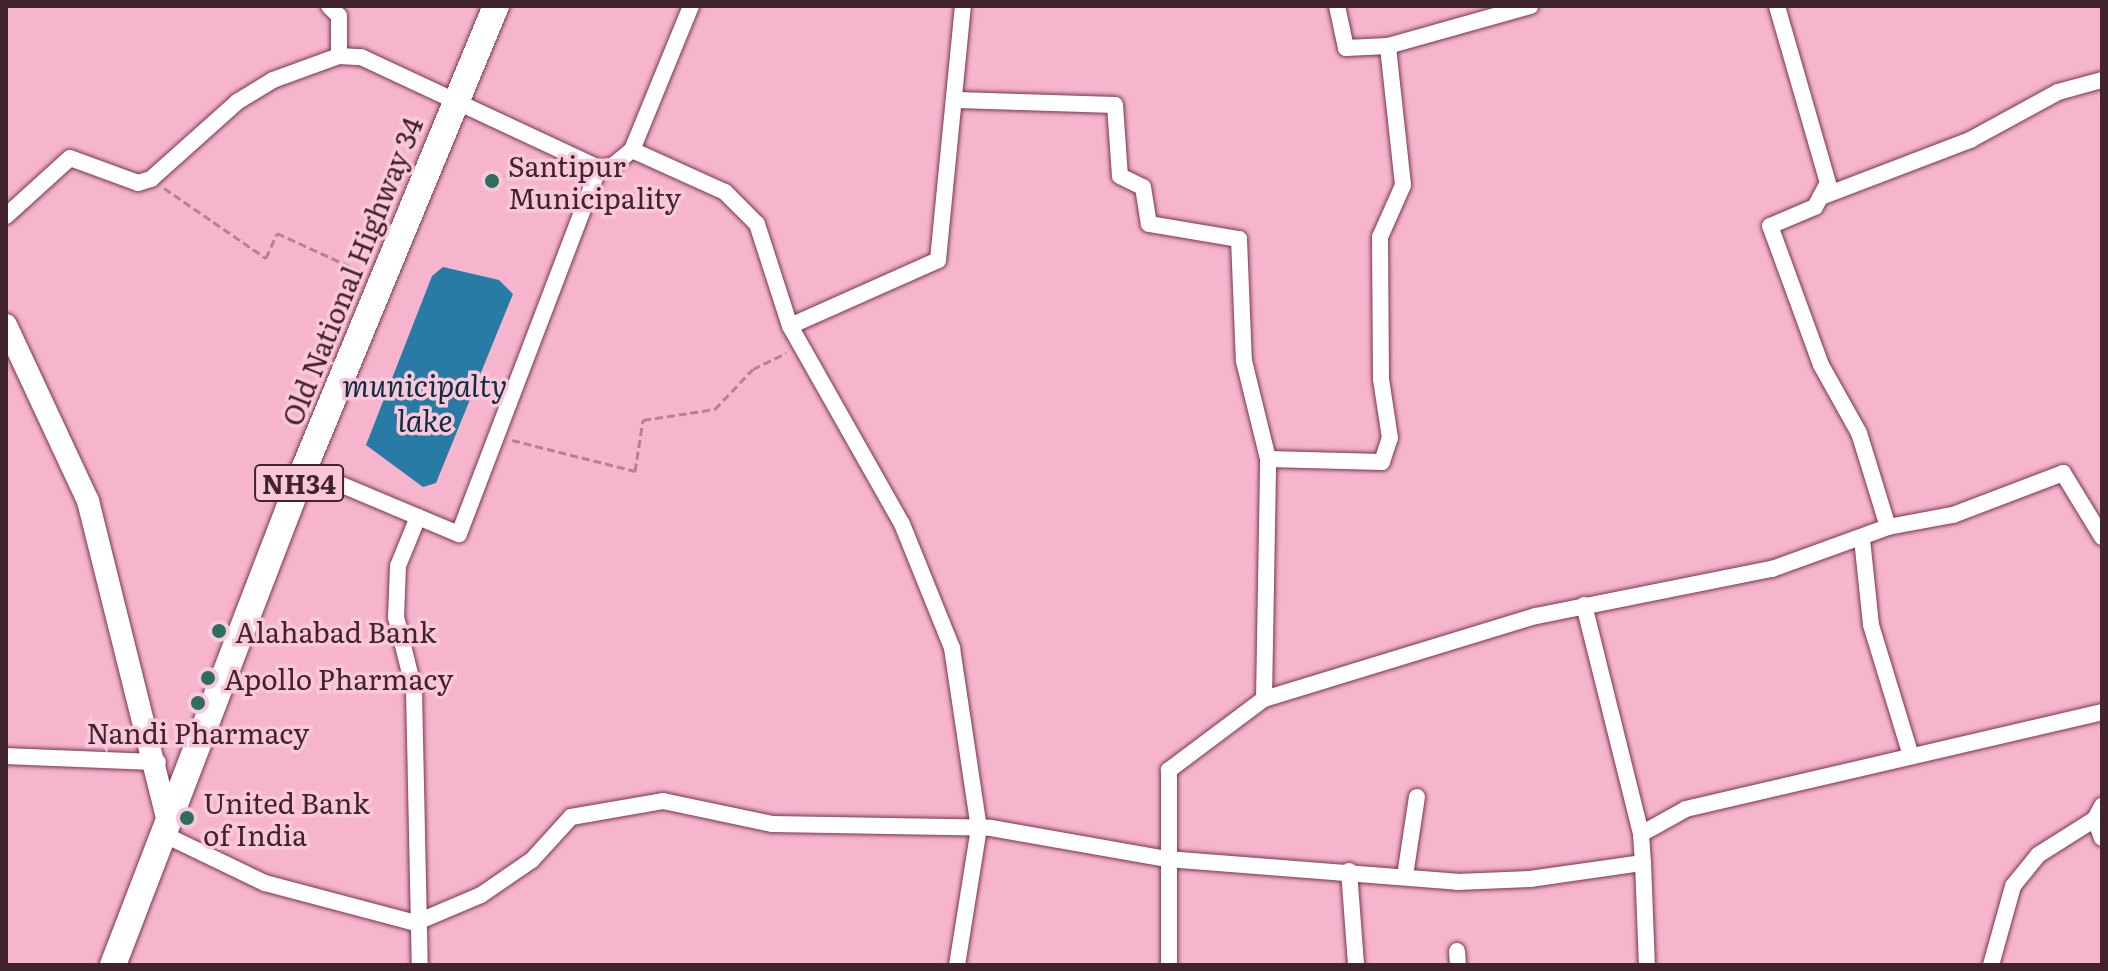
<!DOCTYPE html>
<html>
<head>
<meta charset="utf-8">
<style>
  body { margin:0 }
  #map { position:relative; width:2108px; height:971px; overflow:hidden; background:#f6b5cd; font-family:Literata,serif }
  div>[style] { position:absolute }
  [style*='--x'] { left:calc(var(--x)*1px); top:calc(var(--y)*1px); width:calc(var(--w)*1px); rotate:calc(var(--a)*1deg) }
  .water>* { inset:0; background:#277ba5 }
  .path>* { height:3px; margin-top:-1.5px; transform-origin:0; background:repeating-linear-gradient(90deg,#b68195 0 8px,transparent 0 12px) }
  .roads { filter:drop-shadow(0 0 2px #7a3553) drop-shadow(0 0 2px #7a3553) }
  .street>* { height:16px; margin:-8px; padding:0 8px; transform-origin:8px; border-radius:8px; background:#fff }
  .secondary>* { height:22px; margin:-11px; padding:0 11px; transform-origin:11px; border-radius:11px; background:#fff }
  .primary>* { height:26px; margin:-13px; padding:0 13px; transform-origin:13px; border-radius:13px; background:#fff }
  .dots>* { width:22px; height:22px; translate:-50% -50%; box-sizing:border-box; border:4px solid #fac8da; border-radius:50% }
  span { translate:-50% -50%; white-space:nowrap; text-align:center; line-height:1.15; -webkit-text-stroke:7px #fac8da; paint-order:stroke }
  .shield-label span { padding:2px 6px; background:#fac8da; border:2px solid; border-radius:6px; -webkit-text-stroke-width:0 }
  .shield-label { font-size:26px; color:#41222f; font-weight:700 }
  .poi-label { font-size:28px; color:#41222f }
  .left { translate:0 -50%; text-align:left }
  .street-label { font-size:28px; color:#41222f }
  .water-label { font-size:30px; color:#0c3043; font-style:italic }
  .frame { position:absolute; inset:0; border:8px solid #41222f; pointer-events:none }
</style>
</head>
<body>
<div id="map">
  <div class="water">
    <i style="clip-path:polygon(443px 267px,499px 280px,513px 294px,436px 483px,423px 487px,366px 445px,432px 276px)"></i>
  </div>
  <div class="path">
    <i style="--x:164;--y:188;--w:124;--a:34.5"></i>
    <i style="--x:266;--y:258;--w:27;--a:-66"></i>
    <i style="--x:277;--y:233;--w:94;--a:24.6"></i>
    <i style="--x:512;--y:440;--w:127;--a:14.1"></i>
    <i style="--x:635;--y:471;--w:52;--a:-81.1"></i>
    <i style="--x:643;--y:420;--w:73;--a:-8.7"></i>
    <i style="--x:715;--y:409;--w:55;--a:-46.5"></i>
    <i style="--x:753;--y:369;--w:37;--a:-26"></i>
  </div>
  <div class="roads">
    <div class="street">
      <i style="--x:329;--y:6;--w:14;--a:45"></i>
      <i style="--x:339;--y:16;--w:40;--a:90"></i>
      <i style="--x:1337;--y:6;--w:43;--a:77.9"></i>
      <i style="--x:1346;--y:48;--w:42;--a:-2.7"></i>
      <i style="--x:957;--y:100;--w:158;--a:1.8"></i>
      <i style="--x:1115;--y:105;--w:71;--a:86"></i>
      <i style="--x:1120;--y:176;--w:25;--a:26"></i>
      <i style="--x:1143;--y:187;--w:37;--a:81"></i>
      <i style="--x:1149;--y:224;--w:91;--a:9.5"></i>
      <i style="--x:1239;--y:239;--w:122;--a:87.7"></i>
      <i style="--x:1244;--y:361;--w:101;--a:76.2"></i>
      <i style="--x:632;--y:150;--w:102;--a:24.3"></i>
      <i style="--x:725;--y:192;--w:45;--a:45"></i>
      <i style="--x:757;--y:224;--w:107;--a:72.1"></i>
      <i style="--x:790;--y:326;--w:227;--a:60.5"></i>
      <i style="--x:902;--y:524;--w:134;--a:68"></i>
      <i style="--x:952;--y:648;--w:182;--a:81.5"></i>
      <i style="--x:979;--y:828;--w:139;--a:99.1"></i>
      <i style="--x:1821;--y:197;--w:160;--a:-20.9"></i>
      <i style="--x:1970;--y:140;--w:100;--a:-28.6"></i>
      <i style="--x:2058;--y:92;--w:46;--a:-15.3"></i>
      <i style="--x:6;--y:216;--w:86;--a:-42.2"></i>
      <i style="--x:70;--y:158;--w:72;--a:20.2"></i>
      <i style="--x:138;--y:183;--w:14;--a:-17"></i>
      <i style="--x:151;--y:179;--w:115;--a:-41.8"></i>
      <i style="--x:237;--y:102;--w:42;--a:-31.4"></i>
      <i style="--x:273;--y:80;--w:70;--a:-20"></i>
      <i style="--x:339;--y:56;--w:22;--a:3"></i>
      <i style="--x:361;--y:57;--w:263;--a:25"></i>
      <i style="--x:599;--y:168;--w:15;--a:-11"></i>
      <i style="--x:614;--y:165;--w:23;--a:-40"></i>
      <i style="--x:632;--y:150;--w:156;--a:-67.7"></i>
      <i style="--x:790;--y:326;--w:162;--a:-24"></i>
      <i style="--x:938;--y:260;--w:255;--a:-84.4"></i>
      <i style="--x:304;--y:469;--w:168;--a:22.8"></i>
      <i style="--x:459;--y:534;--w:392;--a:-69.1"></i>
      <i style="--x:418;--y:517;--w:53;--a:112.2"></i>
      <i style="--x:398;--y:566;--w:51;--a:92.2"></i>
      <i style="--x:396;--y:617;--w:75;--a:76.1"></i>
      <i style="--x:414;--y:690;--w:275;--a:88.8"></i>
      <i style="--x:1888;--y:527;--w:66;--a:-10.5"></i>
      <i style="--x:1953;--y:515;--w:118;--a:-20.9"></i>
      <i style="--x:2063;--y:473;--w:75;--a:58.6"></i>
      <i style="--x:1862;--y:539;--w:86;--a:84"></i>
      <i style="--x:1871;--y:625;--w:137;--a:73"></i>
      <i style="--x:1584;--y:605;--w:236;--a:76"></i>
      <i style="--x:1264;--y:699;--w:240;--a:-89"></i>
      <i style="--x:1268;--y:459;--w:114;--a:1.5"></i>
      <i style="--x:1382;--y:462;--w:25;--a:-72"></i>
      <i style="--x:1390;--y:438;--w:60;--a:-98.7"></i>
      <i style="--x:1381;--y:379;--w:142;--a:-90.4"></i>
      <i style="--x:1380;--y:237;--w:57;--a:-66.1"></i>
      <i style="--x:1403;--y:185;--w:140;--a:-96.2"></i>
      <i style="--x:1388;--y:46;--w:148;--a:-15.7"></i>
      <i style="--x:6;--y:756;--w:152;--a:2.3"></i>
      <i style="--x:2095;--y:819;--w:20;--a:70"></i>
      <i style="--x:163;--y:834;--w:113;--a:25.7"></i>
      <i style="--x:265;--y:883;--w:155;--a:14.9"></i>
      <i style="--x:415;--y:923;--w:72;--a:-23"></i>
      <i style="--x:481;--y:895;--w:62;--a:-34.5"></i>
      <i style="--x:532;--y:860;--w:58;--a:-47.8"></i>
      <i style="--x:571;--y:817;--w:93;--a:-9.9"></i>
      <i style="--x:663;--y:801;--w:111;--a:11.9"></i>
      <i style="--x:772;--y:824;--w:219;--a:1"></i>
      <i style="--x:991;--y:828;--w:179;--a:10"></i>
      <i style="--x:1167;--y:859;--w:291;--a:4.5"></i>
      <i style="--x:1457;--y:882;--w:73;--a:-2.4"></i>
      <i style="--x:1530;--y:879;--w:114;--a:-8.1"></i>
      <i style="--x:1643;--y:863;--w:29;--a:-94"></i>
      <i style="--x:1641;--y:834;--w:51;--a:-29.1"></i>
      <i style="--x:1686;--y:809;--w:427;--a:-13.1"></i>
      <i style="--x:1643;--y:863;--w:102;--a:87.8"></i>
      <i style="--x:1349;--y:871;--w:94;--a:85.7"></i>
      <i style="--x:1405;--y:876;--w:80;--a:-81.4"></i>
      <i style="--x:1457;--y:951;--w:14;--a:86"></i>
      <i style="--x:1169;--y:965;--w:195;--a:-90"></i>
      <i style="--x:1169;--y:770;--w:119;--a:-36.8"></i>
      <i style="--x:1264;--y:699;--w:284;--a:-17"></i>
      <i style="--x:1536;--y:616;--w:241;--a:-11.3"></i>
      <i style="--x:1772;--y:569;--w:123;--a:-19.9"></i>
      <i style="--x:1888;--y:527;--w:98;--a:-107.1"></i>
      <i style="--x:1859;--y:433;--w:78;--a:-119.2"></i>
      <i style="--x:1821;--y:365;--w:148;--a:-110.1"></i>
      <i style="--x:1770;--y:226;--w:49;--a:-22.9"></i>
      <i style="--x:1815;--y:207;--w:27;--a:-62"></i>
      <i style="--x:1828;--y:183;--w:184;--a:-106.1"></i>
      <i style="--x:1991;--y:965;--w:82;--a:-74.4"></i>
      <i style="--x:2013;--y:886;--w:40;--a:-51"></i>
      <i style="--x:2038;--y:855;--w:67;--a:-32.3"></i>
      <i style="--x:2095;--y:819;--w:15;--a:-62"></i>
    </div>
    <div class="secondary">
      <i style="--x:6;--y:325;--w:194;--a:65"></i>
      <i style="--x:88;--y:501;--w:330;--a:76"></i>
    </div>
    <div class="primary">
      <i style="--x:113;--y:965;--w:532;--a:-68.94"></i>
      <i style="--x:304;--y:469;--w:501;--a:-67.48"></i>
    </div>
  </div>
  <div class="dots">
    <i style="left:492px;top:181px;background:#2d6f5f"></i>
    <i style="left:219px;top:631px;background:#2d6f5f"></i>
    <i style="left:208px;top:678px;background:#2d6f5f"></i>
    <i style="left:198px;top:703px;background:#2d6f5f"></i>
    <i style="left:187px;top:818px;background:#2d6f5f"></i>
  </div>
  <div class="shield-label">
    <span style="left:299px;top:483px">NH34</span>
  </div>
  <div class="poi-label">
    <span class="left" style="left:508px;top:181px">Santipur<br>Municipality</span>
    <span class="left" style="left:235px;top:631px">Alahabad Bank</span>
    <span class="left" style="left:224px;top:678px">Apollo Pharmacy</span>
    <span style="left:198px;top:732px">Nandi Pharmacy</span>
    <span class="left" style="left:203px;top:818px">United Bank<br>of India</span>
  </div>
  <div class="street-label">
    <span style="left:351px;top:271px;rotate:-68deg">Old National Highway 34</span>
  </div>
  <div class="water-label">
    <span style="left:425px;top:401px">municipalty<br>lake</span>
  </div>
  <div class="frame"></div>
</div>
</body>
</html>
